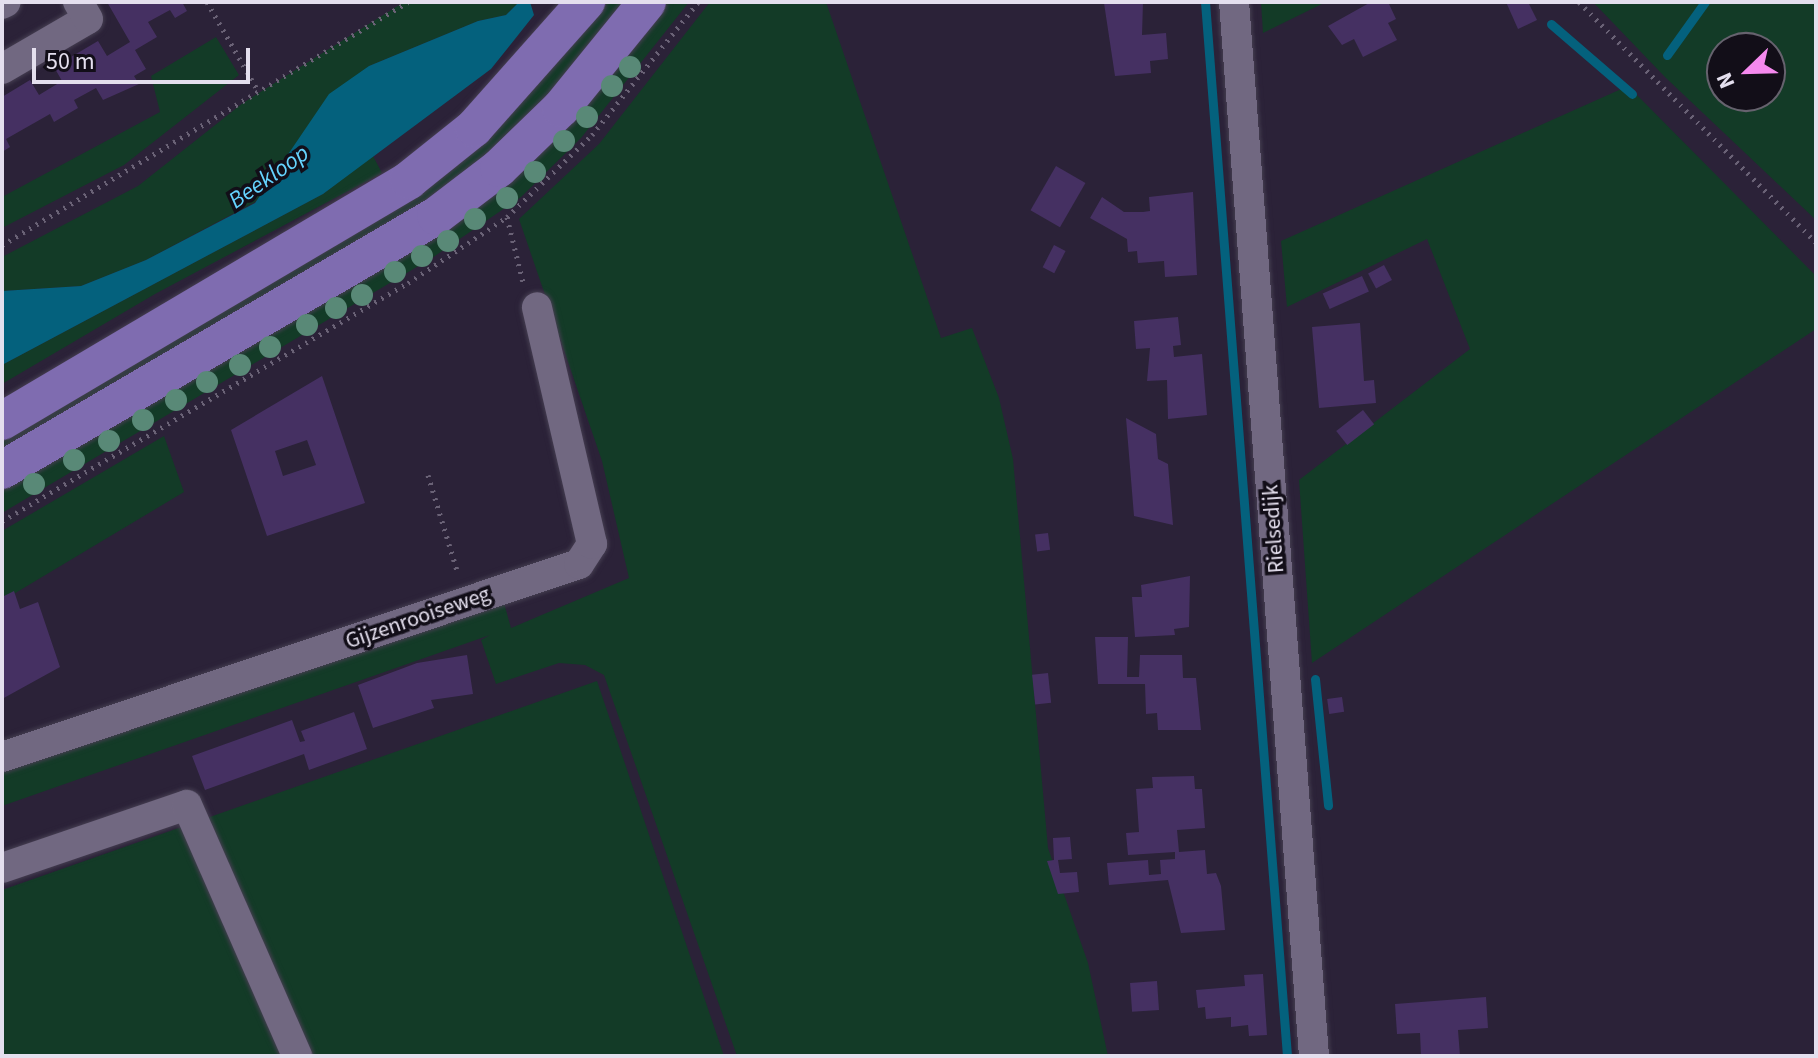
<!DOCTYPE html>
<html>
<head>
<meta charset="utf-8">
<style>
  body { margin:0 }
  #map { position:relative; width:1818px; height:1058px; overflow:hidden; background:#2b2238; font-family:"Source Sans 3",sans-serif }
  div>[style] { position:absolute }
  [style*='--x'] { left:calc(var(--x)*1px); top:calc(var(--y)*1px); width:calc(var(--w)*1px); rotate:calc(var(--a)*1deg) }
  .green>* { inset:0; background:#133b27 }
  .water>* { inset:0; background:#04617d }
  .stream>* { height:9px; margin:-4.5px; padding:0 4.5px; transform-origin:4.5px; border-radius:4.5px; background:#04617d }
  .building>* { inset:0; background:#453062; transform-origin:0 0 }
  .path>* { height:5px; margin-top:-2.5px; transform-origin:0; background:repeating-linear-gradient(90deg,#6a6276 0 2px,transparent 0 8px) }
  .roads { filter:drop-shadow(0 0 2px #453e51) drop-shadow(0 0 2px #453e51) }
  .minor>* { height:30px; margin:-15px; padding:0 15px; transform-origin:15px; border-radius:15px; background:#716881 }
  .major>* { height:38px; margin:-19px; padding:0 19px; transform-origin:19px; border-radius:19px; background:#7f6cb0 }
  .trees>* { width:22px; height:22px; margin:-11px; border-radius:50%; background:#598977 }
  span { translate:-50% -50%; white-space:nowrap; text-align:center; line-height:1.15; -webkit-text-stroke:7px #120e18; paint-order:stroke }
  .street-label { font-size:22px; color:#e4dfee }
  .water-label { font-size:24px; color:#65d3fe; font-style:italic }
  .frame { position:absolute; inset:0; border:4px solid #e4dfee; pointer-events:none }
  .north { position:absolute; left:1706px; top:32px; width:80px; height:80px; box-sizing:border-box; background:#120e18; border:2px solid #66626e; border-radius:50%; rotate:247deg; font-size:22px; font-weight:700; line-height:32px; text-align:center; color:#e4dfee }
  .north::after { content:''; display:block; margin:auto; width:28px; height:36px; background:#f589ee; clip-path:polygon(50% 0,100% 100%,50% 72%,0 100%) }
  .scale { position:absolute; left:32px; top:48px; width:218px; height:36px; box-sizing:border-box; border:4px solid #e4dfee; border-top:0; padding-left:10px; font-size:24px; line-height:28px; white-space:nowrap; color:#e4dfee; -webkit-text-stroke:6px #120e18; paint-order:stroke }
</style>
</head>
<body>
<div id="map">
  <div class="green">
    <i style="clip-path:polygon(404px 2px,519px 2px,506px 15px,478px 21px,369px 66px,255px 202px,146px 260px,81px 286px,2px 291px,2px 257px,138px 186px,243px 103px)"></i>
    <i style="clip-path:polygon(609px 2px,634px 2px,495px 160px,2px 458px,2px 438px,306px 258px)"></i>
    <i style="clip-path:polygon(659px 2px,689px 2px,581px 138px,521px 197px,432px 258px,2px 513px,2px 483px,453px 216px)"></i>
    <i style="clip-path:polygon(710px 2px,826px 2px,941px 338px,972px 328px,999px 398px,1013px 459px,1048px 848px,1088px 963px,1108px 1056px,737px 1056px,604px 675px,585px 665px,559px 663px,496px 684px,481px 640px,490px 635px,2px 806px,2px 772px,504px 603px,511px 628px,629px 578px,602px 461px,519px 219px,599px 144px)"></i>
    <i style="clip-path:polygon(1261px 2px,1326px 2px,1263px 33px)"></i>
    <i style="clip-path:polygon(evenodd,1593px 2px,1816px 2px,1816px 220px,1665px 77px,1593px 2px,1722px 48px,1770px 48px,1770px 96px,1722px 96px,1722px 48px)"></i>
    <i style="clip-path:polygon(216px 37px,239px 75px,124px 165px,2px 228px,2px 197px,160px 112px,151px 76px)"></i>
    <i style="clip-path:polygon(1628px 86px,1816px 276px,1816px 329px,1312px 663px,1299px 480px,1470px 349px,1427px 239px,1287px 307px,1281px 241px)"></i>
    <i style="clip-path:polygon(373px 156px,382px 173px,155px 294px,2px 384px,2px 365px,323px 194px)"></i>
    <i style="clip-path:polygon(164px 436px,184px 492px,2px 601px,2px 531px)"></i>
    <i style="clip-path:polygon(597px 681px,724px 1056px,2px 1056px,2px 890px)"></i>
  </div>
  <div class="water">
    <i style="clip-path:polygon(519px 2px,530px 2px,534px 15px,491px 69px,323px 194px,2px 365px,2px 291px,81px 286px,146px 260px,255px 203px,329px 94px,369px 66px,478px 21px,506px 15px)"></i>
  </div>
  <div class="stream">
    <i style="--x:1205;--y:2;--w:1057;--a:85.55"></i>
    <i style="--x:1551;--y:24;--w:107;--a:40.8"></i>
    <i style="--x:1667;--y:55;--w:65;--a:-54.4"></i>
    <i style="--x:1315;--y:679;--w:127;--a:84.1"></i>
  </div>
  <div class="building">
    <i style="clip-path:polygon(107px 2px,182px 2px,187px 11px,175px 18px,170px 10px,148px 22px,157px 37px,135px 50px,146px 69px,134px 76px,139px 84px,103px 100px,96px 88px,74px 100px,78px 108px,54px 122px,50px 114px,6px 139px,10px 147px,2px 152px,2px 97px,30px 80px,39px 95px,62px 81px,54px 67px,98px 41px,107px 56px,130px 42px)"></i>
    <i style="clip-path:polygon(1121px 2px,1143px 2px,1142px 35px,1166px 33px,1168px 59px,1150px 61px,1151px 73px,1115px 76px,1104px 3px)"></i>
    <i style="clip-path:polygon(1371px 2px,1393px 2px,1389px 4px,1396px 19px,1388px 23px,1397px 40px,1363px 57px,1354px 39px,1342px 45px,1328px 26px)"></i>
    <i style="clip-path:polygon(1506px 2px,1528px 2px,1537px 20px,1518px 29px)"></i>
    <i style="left:1056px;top:166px;width:34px;height:51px;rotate:30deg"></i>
    <i style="clip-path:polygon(1193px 192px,1197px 275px,1165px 277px,1164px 261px,1138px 263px,1137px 251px,1128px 252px,1127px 239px,1090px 218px,1102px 197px,1124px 212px,1143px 212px,1150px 211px,1149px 197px)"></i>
    <i style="left:1054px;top:245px;width:13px;height:25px;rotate:27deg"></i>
    <i style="left:1384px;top:265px;width:17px;height:18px;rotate:62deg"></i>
    <i style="left:1362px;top:276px;width:17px;height:43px;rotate:66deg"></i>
    <i style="clip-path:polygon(1178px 317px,1181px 345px,1173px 346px,1174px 357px,1202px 354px,1207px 415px,1168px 419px,1167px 380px,1147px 381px,1150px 348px,1136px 349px,1134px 321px)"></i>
    <i style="clip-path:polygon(1360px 323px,1364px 381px,1374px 380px,1376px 403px,1319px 408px,1312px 327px)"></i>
    <i style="clip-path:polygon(evenodd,322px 376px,365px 503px,267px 536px,231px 430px,322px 376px,307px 440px,316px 465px,283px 476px,275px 451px,307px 440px)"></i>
    <i style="left:1363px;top:410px;width:18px;height:34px;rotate:52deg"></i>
    <i style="clip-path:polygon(1126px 418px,1156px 434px,1158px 459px,1168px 464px,1173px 525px,1134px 516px)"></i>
    <i style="left:1048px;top:533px;width:17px;height:13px;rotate:83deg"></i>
    <i style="clip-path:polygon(1190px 576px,1189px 627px,1174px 629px,1175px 635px,1135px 637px,1132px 597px,1142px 597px,1141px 585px)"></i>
    <i style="clip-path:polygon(14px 591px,20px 609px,38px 602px,60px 667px,2px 699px,2px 597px)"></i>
    <i style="clip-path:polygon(1095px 637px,1128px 637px,1127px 677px,1139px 677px,1140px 655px,1182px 655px,1183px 678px,1196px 678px,1201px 730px,1158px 730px,1157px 713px,1146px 714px,1145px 684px,1098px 684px)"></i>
    <i style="clip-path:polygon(467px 655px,473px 694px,431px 700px,434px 708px,373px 728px,358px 685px,417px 663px)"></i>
    <i style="left:1048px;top:673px;width:30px;height:16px;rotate:84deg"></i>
    <i style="left:1342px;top:697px;width:15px;height:15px;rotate:82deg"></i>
    <i style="clip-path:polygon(354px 712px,367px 749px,309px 770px,304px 754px,205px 790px,192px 756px,292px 720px,300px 742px,305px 741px,301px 731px)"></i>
    <i style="clip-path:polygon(1194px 776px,1195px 789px,1202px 789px,1205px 828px,1177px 830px,1179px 852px,1205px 850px,1207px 874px,1216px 873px,1221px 886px,1225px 930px,1181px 933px,1168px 880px,1109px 885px,1107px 863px,1148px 860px,1149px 875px,1161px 874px,1160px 860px,1175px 859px,1175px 852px,1128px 855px,1126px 833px,1139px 832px,1136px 789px,1153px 788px,1152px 777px)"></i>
    <i style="clip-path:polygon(1070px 837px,1072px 859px,1058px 860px,1060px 873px,1077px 872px,1079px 892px,1058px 894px,1047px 861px,1054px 860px,1053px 838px)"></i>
    <i style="clip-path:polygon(1263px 974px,1267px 1035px,1249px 1036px,1248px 1025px,1231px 1027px,1231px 1017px,1206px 1019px,1205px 1007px,1198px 1008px,1196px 990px,1245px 986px,1244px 975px)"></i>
    <i style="left:1157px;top:981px;width:29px;height:27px;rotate:86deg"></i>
    <i style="clip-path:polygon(1486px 997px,1488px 1028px,1458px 1030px,1460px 1056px,1421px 1056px,1420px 1033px,1397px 1034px,1395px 1004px)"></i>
  </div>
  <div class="path">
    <i style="--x:207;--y:2;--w:100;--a:60.1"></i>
    <i style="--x:1579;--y:2;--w:337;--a:45.4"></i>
    <i style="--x:507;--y:217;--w:67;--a:76.2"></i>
    <i style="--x:2;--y:245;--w:473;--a:-30.9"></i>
    <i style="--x:428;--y:475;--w:103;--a:73.1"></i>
    <i style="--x:2;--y:521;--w:471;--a:-30.4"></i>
    <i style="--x:408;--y:283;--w:119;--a:-33.7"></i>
    <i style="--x:507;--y:217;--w:118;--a:-44"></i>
    <i style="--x:592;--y:135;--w:170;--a:-51.4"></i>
  </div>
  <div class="roads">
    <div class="minor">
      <i style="--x:1234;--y:2;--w:1057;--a:85.66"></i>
      <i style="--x:2;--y:4;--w:4;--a:-27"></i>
      <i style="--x:2;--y:69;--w:99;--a:-30.2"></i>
      <i style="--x:88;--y:19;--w:20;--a:-120"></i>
      <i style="--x:2;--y:757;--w:608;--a:-18.49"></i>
      <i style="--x:579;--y:564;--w:24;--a:-57"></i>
      <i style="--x:592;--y:544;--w:243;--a:-103.1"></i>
      <i style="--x:2;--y:868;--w:195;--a:-18.8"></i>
      <i style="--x:187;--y:805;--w:274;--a:66.3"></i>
    </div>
    <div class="major">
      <i style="--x:2;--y:421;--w:473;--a:-30.6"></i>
      <i style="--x:409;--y:180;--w:83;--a:-38.7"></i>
      <i style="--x:474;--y:128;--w:169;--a:-48.4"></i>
      <i style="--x:2;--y:470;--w:503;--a:-30.34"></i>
      <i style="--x:436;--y:216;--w:79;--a:-37.3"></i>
      <i style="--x:499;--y:168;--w:86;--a:-44.1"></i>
      <i style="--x:561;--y:108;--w:136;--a:-50.9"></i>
    </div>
  </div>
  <div class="trees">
    <i style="left:630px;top:67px"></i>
    <i style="left:612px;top:86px"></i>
    <i style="left:587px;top:117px"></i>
    <i style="left:564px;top:141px"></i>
    <i style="left:535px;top:172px"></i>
    <i style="left:507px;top:198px"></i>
    <i style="left:475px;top:219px"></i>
    <i style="left:448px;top:241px"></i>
    <i style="left:422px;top:256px"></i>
    <i style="left:395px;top:272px"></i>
    <i style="left:362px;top:295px"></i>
    <i style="left:336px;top:308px"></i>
    <i style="left:307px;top:325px"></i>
    <i style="left:270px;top:347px"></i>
    <i style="left:240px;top:365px"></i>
    <i style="left:207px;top:382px"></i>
    <i style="left:176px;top:400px"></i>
    <i style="left:143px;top:420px"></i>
    <i style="left:109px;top:441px"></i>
    <i style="left:74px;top:460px"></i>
    <i style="left:34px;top:484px"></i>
  </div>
  <div class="street-label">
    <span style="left:1274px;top:529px;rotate:-94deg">Rielsedijk</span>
    <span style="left:418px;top:618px;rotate:-19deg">Gijzenrooiseweg</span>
  </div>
  <div class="water-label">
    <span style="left:269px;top:177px;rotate:-35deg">Beekloop</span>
  </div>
  <div class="frame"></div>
  <div class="north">N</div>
  <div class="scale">50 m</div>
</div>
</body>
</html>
